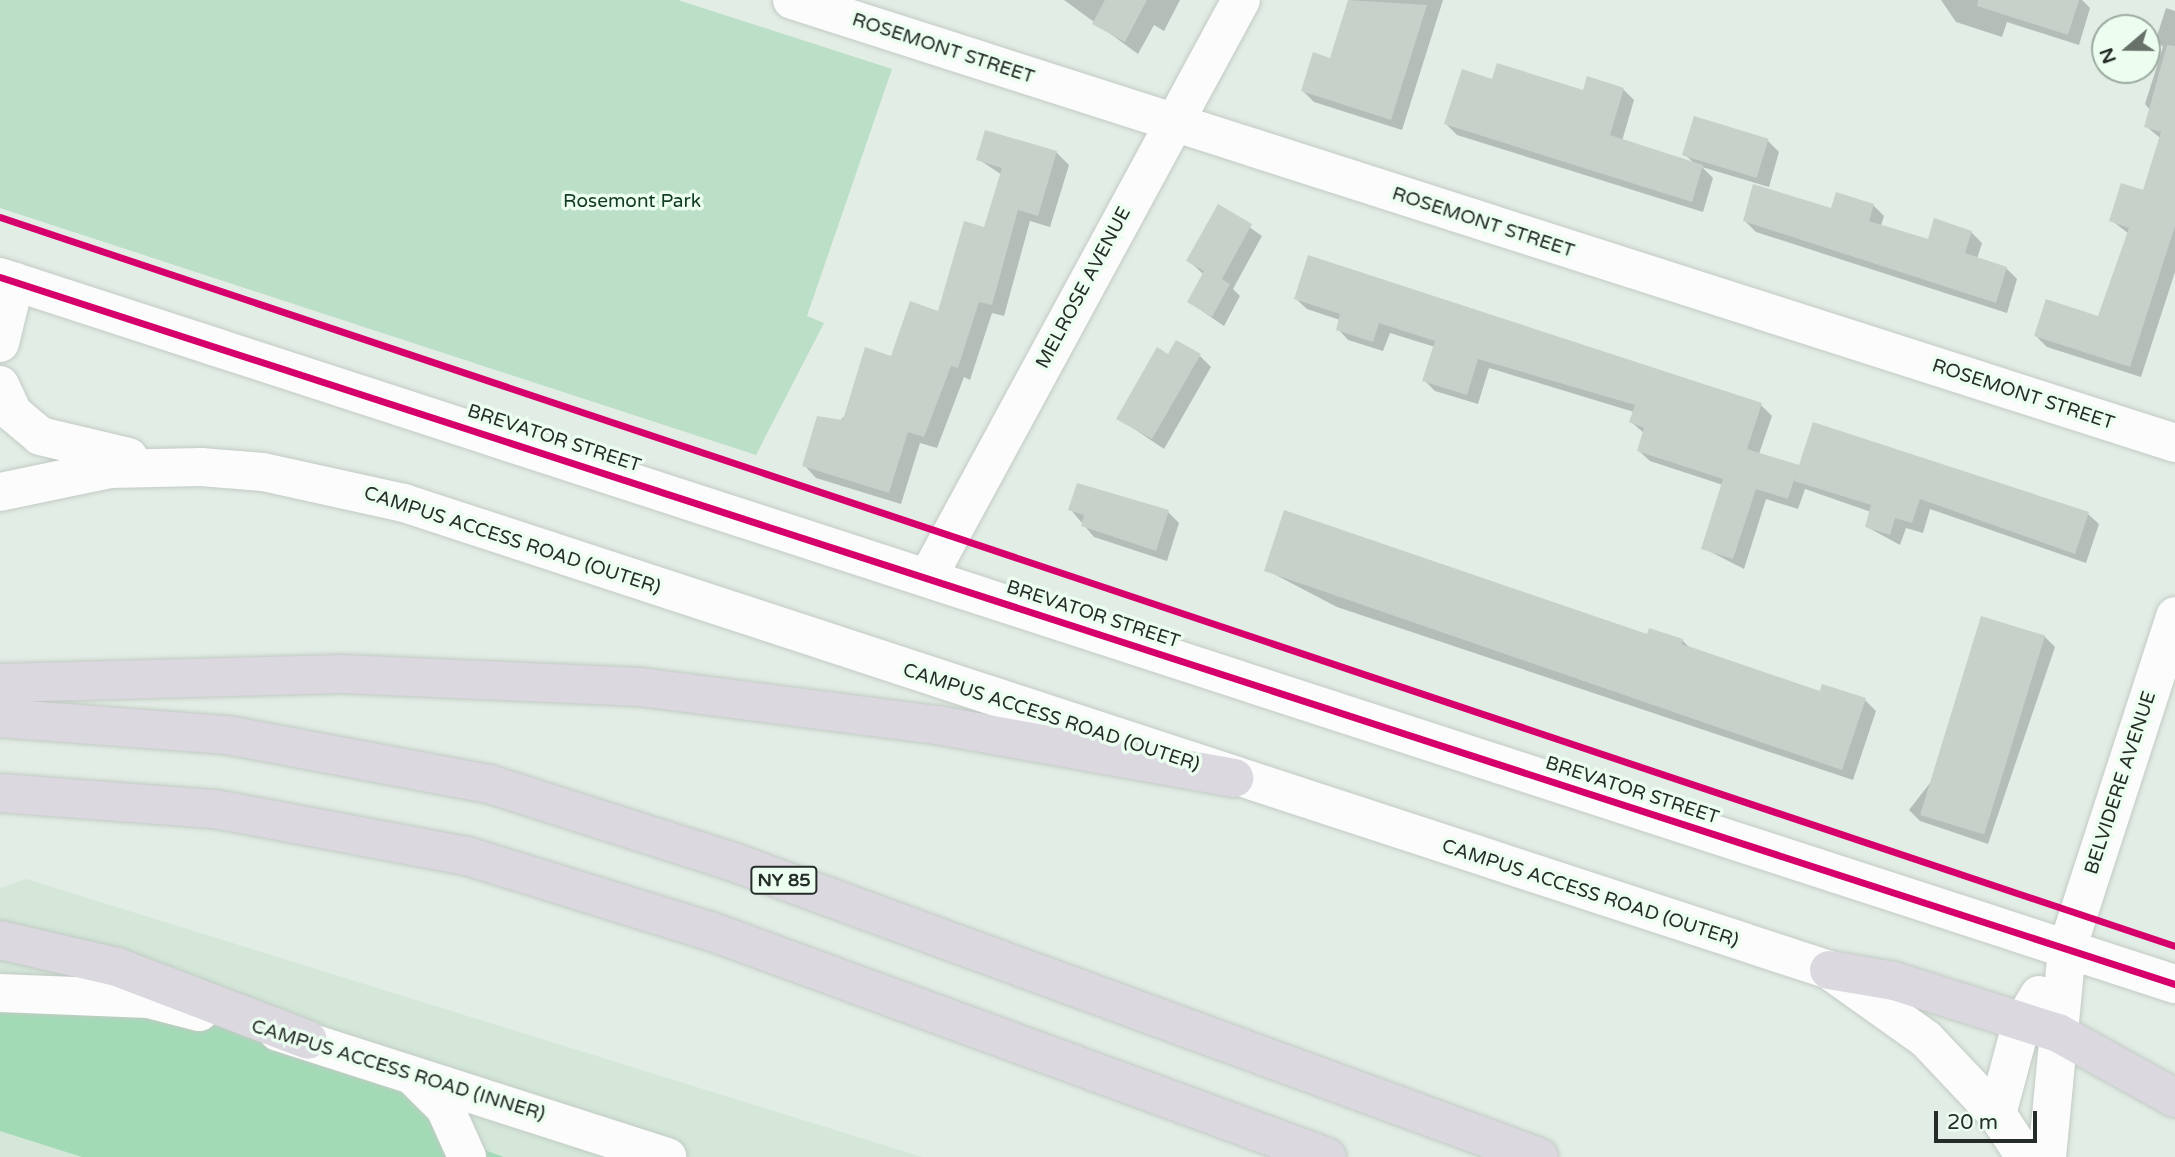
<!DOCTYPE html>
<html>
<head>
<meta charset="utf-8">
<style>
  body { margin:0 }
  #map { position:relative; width:2175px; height:1157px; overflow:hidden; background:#e2ede5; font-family:"Varela Round",sans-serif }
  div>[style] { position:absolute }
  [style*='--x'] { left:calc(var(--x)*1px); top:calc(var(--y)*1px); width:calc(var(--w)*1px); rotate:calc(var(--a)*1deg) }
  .built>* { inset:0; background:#d4e7d9 }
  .green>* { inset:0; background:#bcdfc7 }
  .forest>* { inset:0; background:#a2dab6 }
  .shadow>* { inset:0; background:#0003 }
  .building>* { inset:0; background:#c8d0ca; transform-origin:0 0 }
  .roads { filter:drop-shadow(0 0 2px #c2cac4) drop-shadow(0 0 2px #c2cac4) }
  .minor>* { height:38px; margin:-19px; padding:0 19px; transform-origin:19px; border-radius:19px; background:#fbfcfb }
  .highway>* { height:38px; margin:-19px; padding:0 19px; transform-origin:19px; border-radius:19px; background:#dbd8e0 }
  .cycleway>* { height:7px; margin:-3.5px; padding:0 3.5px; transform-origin:3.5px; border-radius:3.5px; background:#d6006c }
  span { translate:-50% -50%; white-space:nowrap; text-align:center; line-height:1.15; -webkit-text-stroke:7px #ebfef0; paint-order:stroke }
  .shield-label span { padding:2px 5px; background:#ebfef0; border:2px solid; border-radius:5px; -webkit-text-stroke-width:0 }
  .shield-label { font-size:18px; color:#262d28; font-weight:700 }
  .street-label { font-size:19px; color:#262d28 }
  .park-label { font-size:19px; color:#133b23 }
  .north { position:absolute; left:2091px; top:14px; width:70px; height:70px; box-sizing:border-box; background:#ebfef0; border:2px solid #9caaa0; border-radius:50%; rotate:250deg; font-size:19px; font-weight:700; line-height:28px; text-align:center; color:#262d28 }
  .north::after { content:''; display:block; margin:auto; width:24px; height:32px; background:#68706a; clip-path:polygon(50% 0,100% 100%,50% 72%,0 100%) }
  .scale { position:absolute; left:1934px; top:1111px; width:103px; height:32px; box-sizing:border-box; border:4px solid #262d28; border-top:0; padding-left:9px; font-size:21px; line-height:24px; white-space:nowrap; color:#262d28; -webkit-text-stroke:5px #ebfef0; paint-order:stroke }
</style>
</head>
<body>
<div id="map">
  <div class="built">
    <i style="clip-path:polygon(26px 879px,922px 1157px,0 1157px,0 888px)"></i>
  </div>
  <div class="green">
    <i style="clip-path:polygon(0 0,678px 0,892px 69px,807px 316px,824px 323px,756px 455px,0 208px)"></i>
  </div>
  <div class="forest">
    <i style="clip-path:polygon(0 993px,149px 999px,411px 1073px,462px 1142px,504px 1157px,82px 1157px,0 1131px)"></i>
  </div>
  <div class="shadow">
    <i style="clip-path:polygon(1064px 0,1180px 0,1164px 31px,1154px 25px,1138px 54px)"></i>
    <i style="clip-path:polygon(1350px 0,1443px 0,1402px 130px,1314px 102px,1303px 91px,1331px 60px)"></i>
    <i style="clip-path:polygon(1941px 0,2082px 0,2090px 8px,2079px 45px,2007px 22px,2002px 37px,1956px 22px)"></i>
    <i style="clip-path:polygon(2166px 8px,2175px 11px,2175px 272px,2141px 377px,2047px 347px,2036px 336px,2099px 318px,2129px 234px,2111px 220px,2144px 192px,2160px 138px,2146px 126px,2150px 110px,2145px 104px,2163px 47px,2156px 39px)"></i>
    <i style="clip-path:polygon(1493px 81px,1584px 92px,1623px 89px,1634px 100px,1622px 141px,1695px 164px,1684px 154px,1768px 141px,1779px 152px,1769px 187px,1702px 167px,1713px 178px,1703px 212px,1457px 135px,1446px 124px)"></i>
    <i style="clip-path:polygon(986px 132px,1057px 153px,1069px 165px,1050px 227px,1030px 221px,1004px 316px,992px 313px,970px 380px,964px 377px,937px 448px,920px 443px,901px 504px,816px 478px,804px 465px,892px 358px,940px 313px,986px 229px,1002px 175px,978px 159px)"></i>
    <i style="clip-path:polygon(1873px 205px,1884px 216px,1881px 226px,1929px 241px,1971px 232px,1982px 243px,1977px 259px,2006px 268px,2017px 279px,2007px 313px,1756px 232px,1745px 221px)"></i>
    <i style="clip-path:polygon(1219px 206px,1262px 236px,1233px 289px,1240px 296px,1224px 326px,1189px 302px,1204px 275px,1188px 260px)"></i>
    <i style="clip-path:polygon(1296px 299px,1761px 405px,1772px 416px,1759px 454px,1800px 467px,2088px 514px,2099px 524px,2086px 563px,1930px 509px,1923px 533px,1906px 528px,1900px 545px,1867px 527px,1871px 512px,1805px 489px,1798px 509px,1766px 499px,1744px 569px,1703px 548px,1723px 485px,1650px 461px,1639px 451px,1644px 433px,1631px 422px,1634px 412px,1489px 368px,1478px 404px,1435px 391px,1424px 380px,1435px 347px,1390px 333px,1383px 351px,1348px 340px,1338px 329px,1340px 320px,1307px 309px)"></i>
    <i style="clip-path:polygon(1169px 356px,1200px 356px,1211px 367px,1164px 449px,1118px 418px)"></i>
    <i style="clip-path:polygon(1070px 509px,1168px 512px,1179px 523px,1167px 561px,1094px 537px)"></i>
    <i style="clip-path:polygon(1266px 570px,1682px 640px,1692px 650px,1821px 693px,1865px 700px,1876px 711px,1853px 780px,1337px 607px)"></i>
    <i style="clip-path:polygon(2044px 636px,2055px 647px,1988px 844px,1920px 821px,1909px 810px)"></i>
  </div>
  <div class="building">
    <i style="clip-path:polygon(1105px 0,1147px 0,1125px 42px,1092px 24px)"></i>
    <i style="clip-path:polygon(1348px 0,1427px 5px,1391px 120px,1301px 91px,1313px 52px,1330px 58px)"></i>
    <i style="clip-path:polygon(1978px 0,2079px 0,2068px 35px,1977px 6px)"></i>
    <i style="clip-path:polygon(2167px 45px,2175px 46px,2175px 226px,2130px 367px,2034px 336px,2046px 299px,2098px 316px,2129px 228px,2109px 221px,2121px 183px,2143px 190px,2161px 132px,2144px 127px)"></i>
    <i style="clip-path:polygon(1497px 63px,1583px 90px,1587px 76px,1624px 88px,1610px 135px,1703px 165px,1692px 202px,1444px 124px,1462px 69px,1492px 79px)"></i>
    <i style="left:1694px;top:116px;width:78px;height:41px;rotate:17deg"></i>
    <i style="clip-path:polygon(985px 130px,1057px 151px,1038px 216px,1018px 210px,992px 305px,979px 302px,958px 368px,951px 366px,924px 437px,908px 432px,889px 493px,802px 466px,817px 416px,843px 420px,865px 347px,891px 356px,910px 301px,938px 311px,964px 221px,984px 227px,1002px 168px,976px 160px)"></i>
    <i style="clip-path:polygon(1753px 184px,1831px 208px,1836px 192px,1874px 204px,1869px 221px,1928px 239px,1934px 218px,1972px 231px,1965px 253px,2007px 267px,1996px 303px,1743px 221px)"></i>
    <i style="clip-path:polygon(1218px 204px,1252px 224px,1222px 279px,1230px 284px,1212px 317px,1187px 302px,1204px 271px,1186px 261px)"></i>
    <i style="clip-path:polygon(1308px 255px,1762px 403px,1747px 449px,1799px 465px,1813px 422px,2089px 512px,2075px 554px,1920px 499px,1912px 523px,1895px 518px,1890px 535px,1865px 527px,1871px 505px,1794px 481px,1798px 467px,1788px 499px,1756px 489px,1733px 559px,1701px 549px,1723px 479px,1637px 451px,1644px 428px,1629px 422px,1635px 405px,1478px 359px,1467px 395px,1422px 381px,1435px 341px,1379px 323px,1373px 342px,1336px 330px,1340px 314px,1294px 299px)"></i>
    <i style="clip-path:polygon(1176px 340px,1201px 354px,1152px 439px,1116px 419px,1157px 347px,1168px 354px)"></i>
    <i style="clip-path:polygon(1077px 483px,1169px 510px,1156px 551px,1081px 526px,1084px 515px,1068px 510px)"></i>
    <i style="clip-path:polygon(1284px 510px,1647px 634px,1649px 628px,1683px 639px,1682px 644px,1820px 691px,1822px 684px,1866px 698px,1842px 770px,1264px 571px)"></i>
    <i style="left:1981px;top:616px;width:67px;height:208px;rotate:17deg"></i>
  </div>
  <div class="roads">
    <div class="minor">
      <i style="--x:792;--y:0;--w:1452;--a:17.76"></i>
      <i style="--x:0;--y:277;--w:2287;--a:18.01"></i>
      <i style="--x:0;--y:343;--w:63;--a:-76.2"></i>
      <i style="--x:0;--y:385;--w:31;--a:65"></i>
      <i style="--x:13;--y:413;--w:35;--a:40"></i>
      <i style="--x:40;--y:436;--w:91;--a:13.3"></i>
      <i style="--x:0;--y:492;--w:112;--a:-11.8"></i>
      <i style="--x:110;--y:469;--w:91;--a:-1.3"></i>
      <i style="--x:201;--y:467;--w:62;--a:4.6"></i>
      <i style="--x:263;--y:472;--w:144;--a:12.4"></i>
      <i style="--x:404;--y:503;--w:1500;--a:18.14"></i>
      <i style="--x:1829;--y:970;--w:119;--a:35.4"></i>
      <i style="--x:1926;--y:1039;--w:103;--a:46.6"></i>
      <i style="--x:1997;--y:1114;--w:51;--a:56.9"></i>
      <i style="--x:928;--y:577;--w:656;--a:-61.52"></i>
      <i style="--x:0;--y:993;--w:149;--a:2.3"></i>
      <i style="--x:149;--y:999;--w:52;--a:14.6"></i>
      <i style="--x:278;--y:1032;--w:409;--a:17.8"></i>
      <i style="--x:413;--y:1076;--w:45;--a:45"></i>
      <i style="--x:445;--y:1108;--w:54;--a:65.8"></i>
      <i style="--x:1997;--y:1114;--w:92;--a:-74.9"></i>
      <i style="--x:2021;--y:1025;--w:35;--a:-59"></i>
      <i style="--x:2047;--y:1157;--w:209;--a:-84.5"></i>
      <i style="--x:2067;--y:949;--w:350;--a:-72"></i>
    </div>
    <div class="highway">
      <i style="--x:0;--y:683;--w:343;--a:-1.5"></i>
      <i style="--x:343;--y:674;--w:297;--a:2.5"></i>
      <i style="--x:640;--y:687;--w:299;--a:7.3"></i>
      <i style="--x:937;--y:725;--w:302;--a:10.1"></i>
      <i style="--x:0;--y:718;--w:228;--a:4.3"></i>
      <i style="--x:227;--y:735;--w:267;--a:10.6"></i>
      <i style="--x:489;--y:784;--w:259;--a:17.7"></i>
      <i style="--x:736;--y:863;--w:855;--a:20.11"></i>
      <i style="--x:0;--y:793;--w:216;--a:4.3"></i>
      <i style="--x:215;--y:809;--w:256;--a:10.6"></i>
      <i style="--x:467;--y:856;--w:254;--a:17.2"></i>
      <i style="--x:710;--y:931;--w:657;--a:20.12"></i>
      <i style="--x:0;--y:940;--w:120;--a:13"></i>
      <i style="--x:117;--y:967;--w:204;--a:20.9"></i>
      <i style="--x:1829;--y:970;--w:66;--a:9.6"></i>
      <i style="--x:1894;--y:981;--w:172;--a:17.6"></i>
      <i style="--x:2058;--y:1033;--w:134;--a:29.1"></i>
    </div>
  </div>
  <div class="cycleway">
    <i style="--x:0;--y:217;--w:2294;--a:18.53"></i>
    <i style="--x:0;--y:277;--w:2287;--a:18.01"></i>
  </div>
  <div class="shield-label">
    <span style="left:784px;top:880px">NY 85</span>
  </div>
  <div class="street-label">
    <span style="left:943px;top:49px;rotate:18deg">ROSEMONT STREET</span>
    <span style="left:1483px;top:223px;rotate:18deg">ROSEMONT STREET</span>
    <span style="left:1084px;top:288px;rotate:-62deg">MELROSE AVENUE</span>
    <span style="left:2023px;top:395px;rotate:18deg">ROSEMONT STREET</span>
    <span style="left:554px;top:439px;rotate:18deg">BREVATOR STREET</span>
    <span style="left:512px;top:541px;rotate:18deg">CAMPUS ACCESS ROAD (OUTER)</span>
    <span style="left:1093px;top:615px;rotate:18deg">BREVATOR STREET</span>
    <span style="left:1051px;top:718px;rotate:18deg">CAMPUS ACCESS ROAD (OUTER)</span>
    <span style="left:2121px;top:783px;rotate:-72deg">BELVIDERE AVENUE</span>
    <span style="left:1632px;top:791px;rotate:18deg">BREVATOR STREET</span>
    <span style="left:1590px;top:894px;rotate:18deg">CAMPUS ACCESS ROAD (OUTER)</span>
    <span style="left:398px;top:1071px;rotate:17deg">CAMPUS ACCESS ROAD (INNER)</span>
  </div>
  <div class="park-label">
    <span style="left:632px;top:202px">Rosemont Park</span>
  </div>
  <div class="north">N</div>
  <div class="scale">20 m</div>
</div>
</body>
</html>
